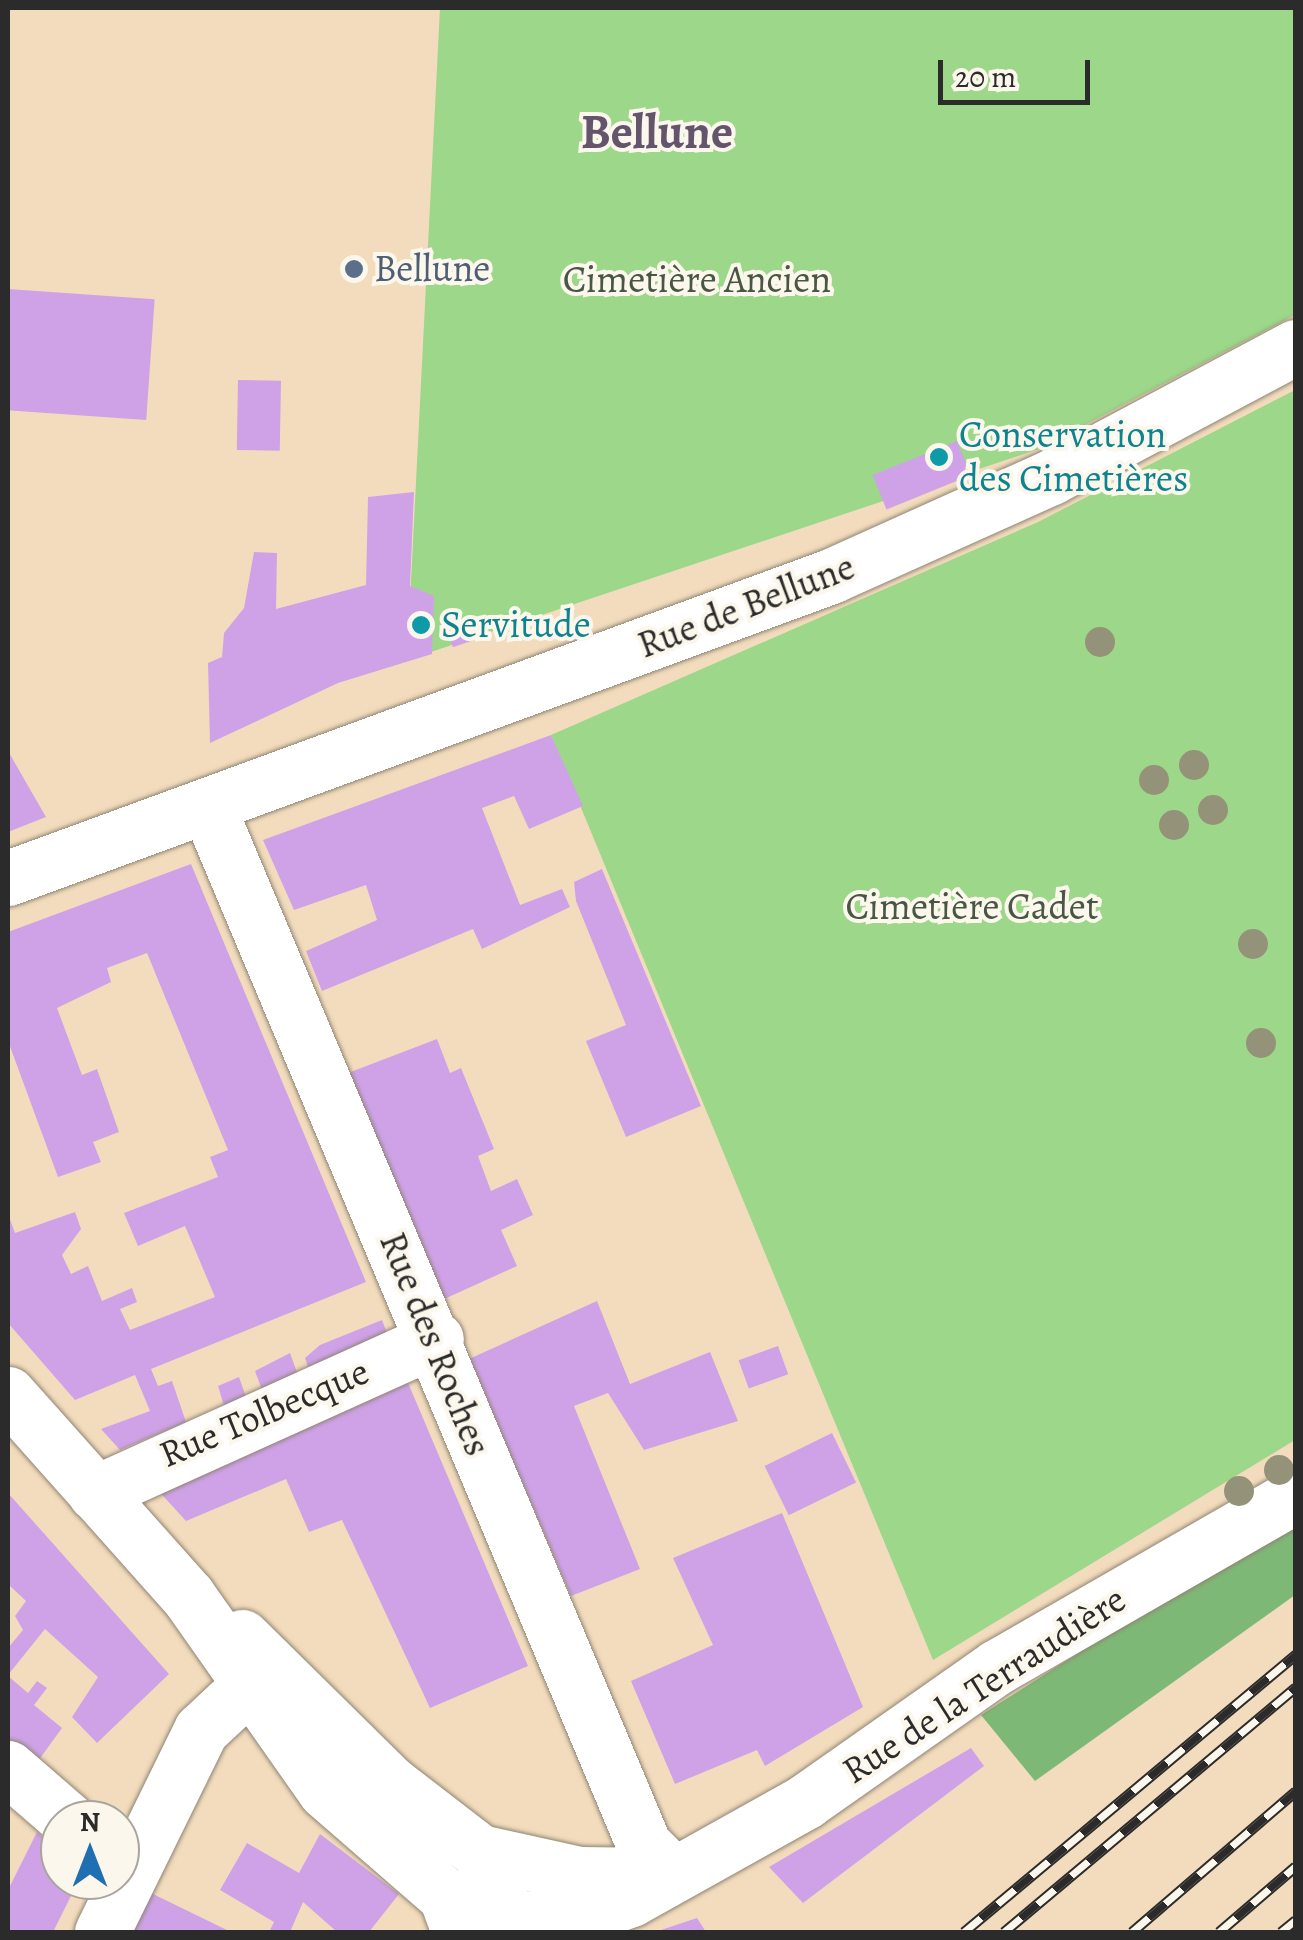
<!DOCTYPE html>
<html>
<head>
<meta charset="utf-8">
<style>
  body { margin:0 }
  #map { position:relative; width:1303px; height:1940px; overflow:hidden; background:#f3dcbd; font-family:Alegreya,serif }
  div>[style] { position:absolute }
  [style*='--x'] { left:calc(var(--x)*1px); top:calc(var(--y)*1px); width:calc(var(--w)*1px); rotate:calc(var(--a)*1deg) }
  .green>* { inset:0; background:#9dd78a }
  .forest>* { inset:0; background:#7eb876 }
  .building>* { inset:0; background:#cfa2e8; transform-origin:0 0 }
  .roads { filter:drop-shadow(0 0 2px #8f8474) drop-shadow(0 0 2px #8f8474) }
  .minor>* { height:55px; margin:-27.5px; padding:0 27.5px; transform-origin:27.5px; border-radius:27.5px; background:#fff }
  .major>* { height:55px; margin:-27.5px; padding:0 27.5px; transform-origin:27.5px; border-radius:27.5px; background:#fff }
  .rail>* { height:11px; margin-top:-5.5px; transform-origin:0; background:repeating-linear-gradient(90deg,#fbf7ec 0 22px,#2b2b2b 0 44px); box-sizing:border-box; border-block:2px solid #2b2b2b }
  .trees>* { width:30px; height:30px; margin:-15px; border-radius:50%; background:#95927a }
  .dots>* { width:28px; height:28px; translate:-50% -50%; box-sizing:border-box; border:5px solid #fbf7ec; border-radius:50% }
  span { translate:-50% -50%; white-space:nowrap; text-align:center; line-height:1.15; -webkit-text-stroke:8px #fbf7ec; paint-order:stroke }
  .service-label { font-size:38px; color:#4e5e75 }
  .left { translate:0 -50%; text-align:left }
  .park-label { font-size:38px; color:#485643 }
  .culture-label { font-size:38px; color:#0d838f }
  .street-label { font-size:38px; color:#2b2b2b }
  .district-label { font-size:48px; color:#64556d; font-weight:700 }
  .frame { position:absolute; inset:0; border:10px solid #2b2b2b; pointer-events:none }
  .north { position:absolute; left:40px; top:1800px; width:100px; height:100px; box-sizing:border-box; background:#fbf7ec; border:2px solid #a8a59f; border-radius:50%; rotate:0deg; font-size:28px; font-weight:700; line-height:40px; text-align:center; color:#2b2b2b }
  .north::after { content:''; display:block; margin:auto; width:35px; height:45px; background:#1f6fb2; clip-path:polygon(50% 0,100% 100%,50% 72%,0 100%) }
  .scale { position:absolute; left:938px; top:60px; width:152px; height:45px; box-sizing:border-box; border:5px solid #2b2b2b; border-top:0; padding-left:12px; font-size:30px; line-height:35px; white-space:nowrap; color:#2b2b2b; -webkit-text-stroke:8px #fbf7ec; paint-order:stroke }
</style>
</head>
<body>
<div id="map">
  <div class="green">
    <i style="clip-path:polygon(440px 8px,1295px 8px,1295px 315px,1039px 449px,407px 660px)"></i>
    <i style="clip-path:polygon(1295px 390px,1295px 1440px,933px 1660px,551px 735px,1038px 522px)"></i>
  </div>
  <div class="forest">
    <i style="clip-path:polygon(1295px 1515px,1295px 1595px,1035px 1781px,981px 1715px)"></i>
  </div>
  <div class="building">
    <i style="left:8px;top:289px;width:147px;height:121px;rotate:4deg"></i>
    <i style="left:238px;top:380px;width:43px;height:70px;rotate:1deg"></i>
    <i style="left:957px;top:441px;width:37px;height:91px;rotate:68deg"></i>
    <i style="clip-path:polygon(414px 492px,410px 586px,434px 596px,432px 654px,338px 683px,210px 743px,208px 663px,222px 657px,224px 633px,244px 608px,254px 552px,277px 553px,276px 609px,366px 585px,368px 497px)"></i>
    <i style="left:464px;top:618px;width:24px;height:20px;rotate:71deg"></i>
    <i style="clip-path:polygon(551px 735px,583px 806px,529px 829px,514px 796px,482px 808px,520px 905px,562px 889px,570px 907px,482px 949px,473px 929px,322px 991px,306px 951px,377px 920px,366px 885px,294px 910px,263px 840px)"></i>
    <i style="clip-path:polygon(8px 751px,46px 817px,8px 832px)"></i>
    <i style="clip-path:polygon(191px 864px,366px 1282px,151px 1369px,158px 1386px,172px 1381px,186px 1422px,120px 1450px,101px 1429px,150px 1411px,135px 1375px,75px 1400px,8px 1323px,8px 1214px,15px 1233px,75px 1212px,81px 1229px,62px 1255px,71px 1274px,88px 1266px,102px 1301px,132px 1288px,137px 1302px,120px 1309px,130px 1330px,215px 1297px,185px 1226px,138px 1246px,124px 1213px,218px 1177px,210px 1157px,228px 1150px,147px 953px,107px 968px,111px 982px,57px 1008px,82px 1075px,97px 1069px,119px 1132px,93px 1142px,101px 1162px,58px 1177px,8px 1041px,8px 932px)"></i>
    <i style="clip-path:polygon(602px 869px,701px 1106px,626px 1137px,586px 1041px,626px 1025px,576px 901px,574px 882px)"></i>
    <i style="clip-path:polygon(437px 1039px,450px 1073px,461px 1068px,494px 1149px,478px 1156px,491px 1191px,517px 1179px,533px 1215px,501px 1230px,517px 1266px,442px 1300px,348px 1073px)"></i>
    <i style="clip-path:polygon(597px 1301px,630px 1384px,710px 1352px,738px 1421px,644px 1450px,608px 1393px,574px 1406px,640px 1569px,571px 1596px,469px 1359px)"></i>
    <i style="clip-path:polygon(382px 1320px,388px 1336px,309px 1370px,305px 1358px,320px 1345px)"></i>
    <i style="left:778px;top:1346px;width:30px;height:42px;rotate:70deg"></i>
    <i style="clip-path:polygon(290px 1353px,298px 1375px,262px 1390px,255px 1371px)"></i>
    <i style="clip-path:polygon(239px 1377px,246px 1397px,224px 1406px,218px 1386px)"></i>
    <i style="clip-path:polygon(406px 1378px,528px 1666px,430px 1708px,342px 1520px,309px 1532px,286px 1479px,186px 1521px,154px 1486px)"></i>
    <i style="left:832px;top:1433px;width:55px;height:75px;rotate:64deg"></i>
    <i style="clip-path:polygon(8px 1493px,169px 1674px,97px 1743px,72px 1717px,98px 1677px,45px 1629px,8px 1675px,8px 1648px,23px 1630px,15px 1616px,26px 1601px,8px 1584px)"></i>
    <i style="clip-path:polygon(782px 1513px,863px 1707px,765px 1766px,757px 1750px,675px 1784px,631px 1681px,713px 1645px,673px 1558px)"></i>
    <i style="clip-path:polygon(8px 1676px,28px 1693px,37px 1681px,47px 1688px,34px 1705px,62px 1728px,33px 1768px,8px 1749px)"></i>
    <i style="clip-path:polygon(971px 1748px,984px 1766px,803px 1903px,769px 1867px)"></i>
    <i style="clip-path:polygon(37px 1832px,60px 1853px,60px 1880px,79px 1880px,53px 1932px,8px 1932px,8px 1890px)"></i>
    <i style="clip-path:polygon(320px 1834px,399px 1894px,369px 1932px,337px 1932px,303px 1902px,290px 1932px,269px 1932px,274px 1922px,220px 1890px,247px 1843px,299px 1873px)"></i>
    <i style="clip-path:polygon(151px 1893px,231px 1932px,130px 1932px)"></i>
    <i style="clip-path:polygon(697px 1918px,706px 1932px,658px 1932px,658px 1931px)"></i>
  </div>
  <div class="roads">
    <div class="minor">
      <i style="--x:208;--y:807;--w:1126;--a:67.22"></i>
      <i style="--x:644;--y:1845;--w:41;--a:45"></i>
      <i style="--x:8;--y:878;--w:877;--a:-20.15"></i>
      <i style="--x:831;--y:576;--w:241;--a:-24.2"></i>
      <i style="--x:1051;--y:477;--w:277;--a:-28"></i>
      <i style="--x:95;--y:1493;--w:374;--a:-24.3"></i>
      <i style="--x:8;--y:1768;--w:79;--a:40.9"></i>
      <i style="--x:480;--y:1852;--w:101;--a:12.5"></i>
      <i style="--x:579;--y:1874;--w:81;--a:0.7"></i>
      <i style="--x:468;--y:1905;--w:47;--a:16.1"></i>
      <i style="--x:513;--y:1918;--w:63;--a:0.9"></i>
      <i style="--x:576;--y:1919;--w:59;--a:-20"></i>
      <i style="--x:631;--y:1899;--w:201;--a:-29.2"></i>
      <i style="--x:806;--y:1801;--w:233;--a:-35.1"></i>
      <i style="--x:997;--y:1667;--w:345;--a:-29.9"></i>
      <i style="--x:102;--y:1932;--w:225;--a:-63.9"></i>
      <i style="--x:201;--y:1730;--w:62;--a:-43"></i>
    </div>
    <div class="major">
      <i style="--x:8;--y:1394;--w:271;--a:48.3"></i>
      <i style="--x:188;--y:1596;--w:238;--a:54.9"></i>
      <i style="--x:325;--y:1791;--w:160;--a:41"></i>
      <i style="--x:446;--y:1896;--w:38;--a:70"></i>
      <i style="--x:242;--y:1637;--w:206;--a:44.6"></i>
      <i style="--x:389;--y:1782;--w:115;--a:37.6"></i>
      <i style="--x:480;--y:1852;--w:87;--a:67"></i>
    </div>
  </div>
  <div class="rail">
    <i style="--x:964;--y:1932;--w:433;--a:-39.9"></i>
    <i style="--x:1004;--y:1932;--w:381;--a:-40"></i>
    <i style="--x:1132;--y:1932;--w:216;--a:-40.7"></i>
    <i style="--x:1219;--y:1932;--w:101;--a:-40.6"></i>
    <i style="--x:1281;--y:1932;--w:19;--a:-39"></i>
  </div>
  <div class="trees">
    <i style="left:1100px;top:642px"></i>
    <i style="left:1194px;top:765px"></i>
    <i style="left:1154px;top:780px"></i>
    <i style="left:1213px;top:810px"></i>
    <i style="left:1174px;top:825px"></i>
    <i style="left:1253px;top:944px"></i>
    <i style="left:1261px;top:1043px"></i>
    <i style="left:1279px;top:1470px"></i>
    <i style="left:1239px;top:1491px"></i>
  </div>
  <div class="dots">
    <i style="left:354px;top:269px;background:#5c6f8a"></i>
    <i style="left:939px;top:457px;background:#0f9aa8"></i>
    <i style="left:421px;top:625px;background:#0f9aa8"></i>
  </div>
  <div class="service-label">
    <span class="left" style="left:374px;top:269px">Bellune</span>
  </div>
  <div class="park-label">
    <span style="left:697px;top:280px">Cimetière Ancien</span>
    <span style="left:972px;top:907px">Cimetière Cadet</span>
  </div>
  <div class="culture-label">
    <span class="left" style="left:959px;top:457px">Conservation<br>des Cimetières</span>
    <span class="left" style="left:441px;top:625px">Servitude</span>
  </div>
  <div class="street-label">
    <span style="left:746px;top:606px;rotate:-21deg">Rue de Bellune</span>
    <span style="left:435px;top:1344px;rotate:68deg">Rue des Roches</span>
    <span style="left:264px;top:1413px;rotate:-23deg">Rue Tolbecque</span>
    <span style="left:984px;top:1685px;rotate:-33deg">Rue de la Terraudière</span>
  </div>
  <div class="district-label">
    <span style="left:657px;top:133px">Bellune</span>
  </div>
  <div class="frame"></div>
  <div class="north">N</div>
  <div class="scale">20 m</div>
</div>
</body>
</html>
